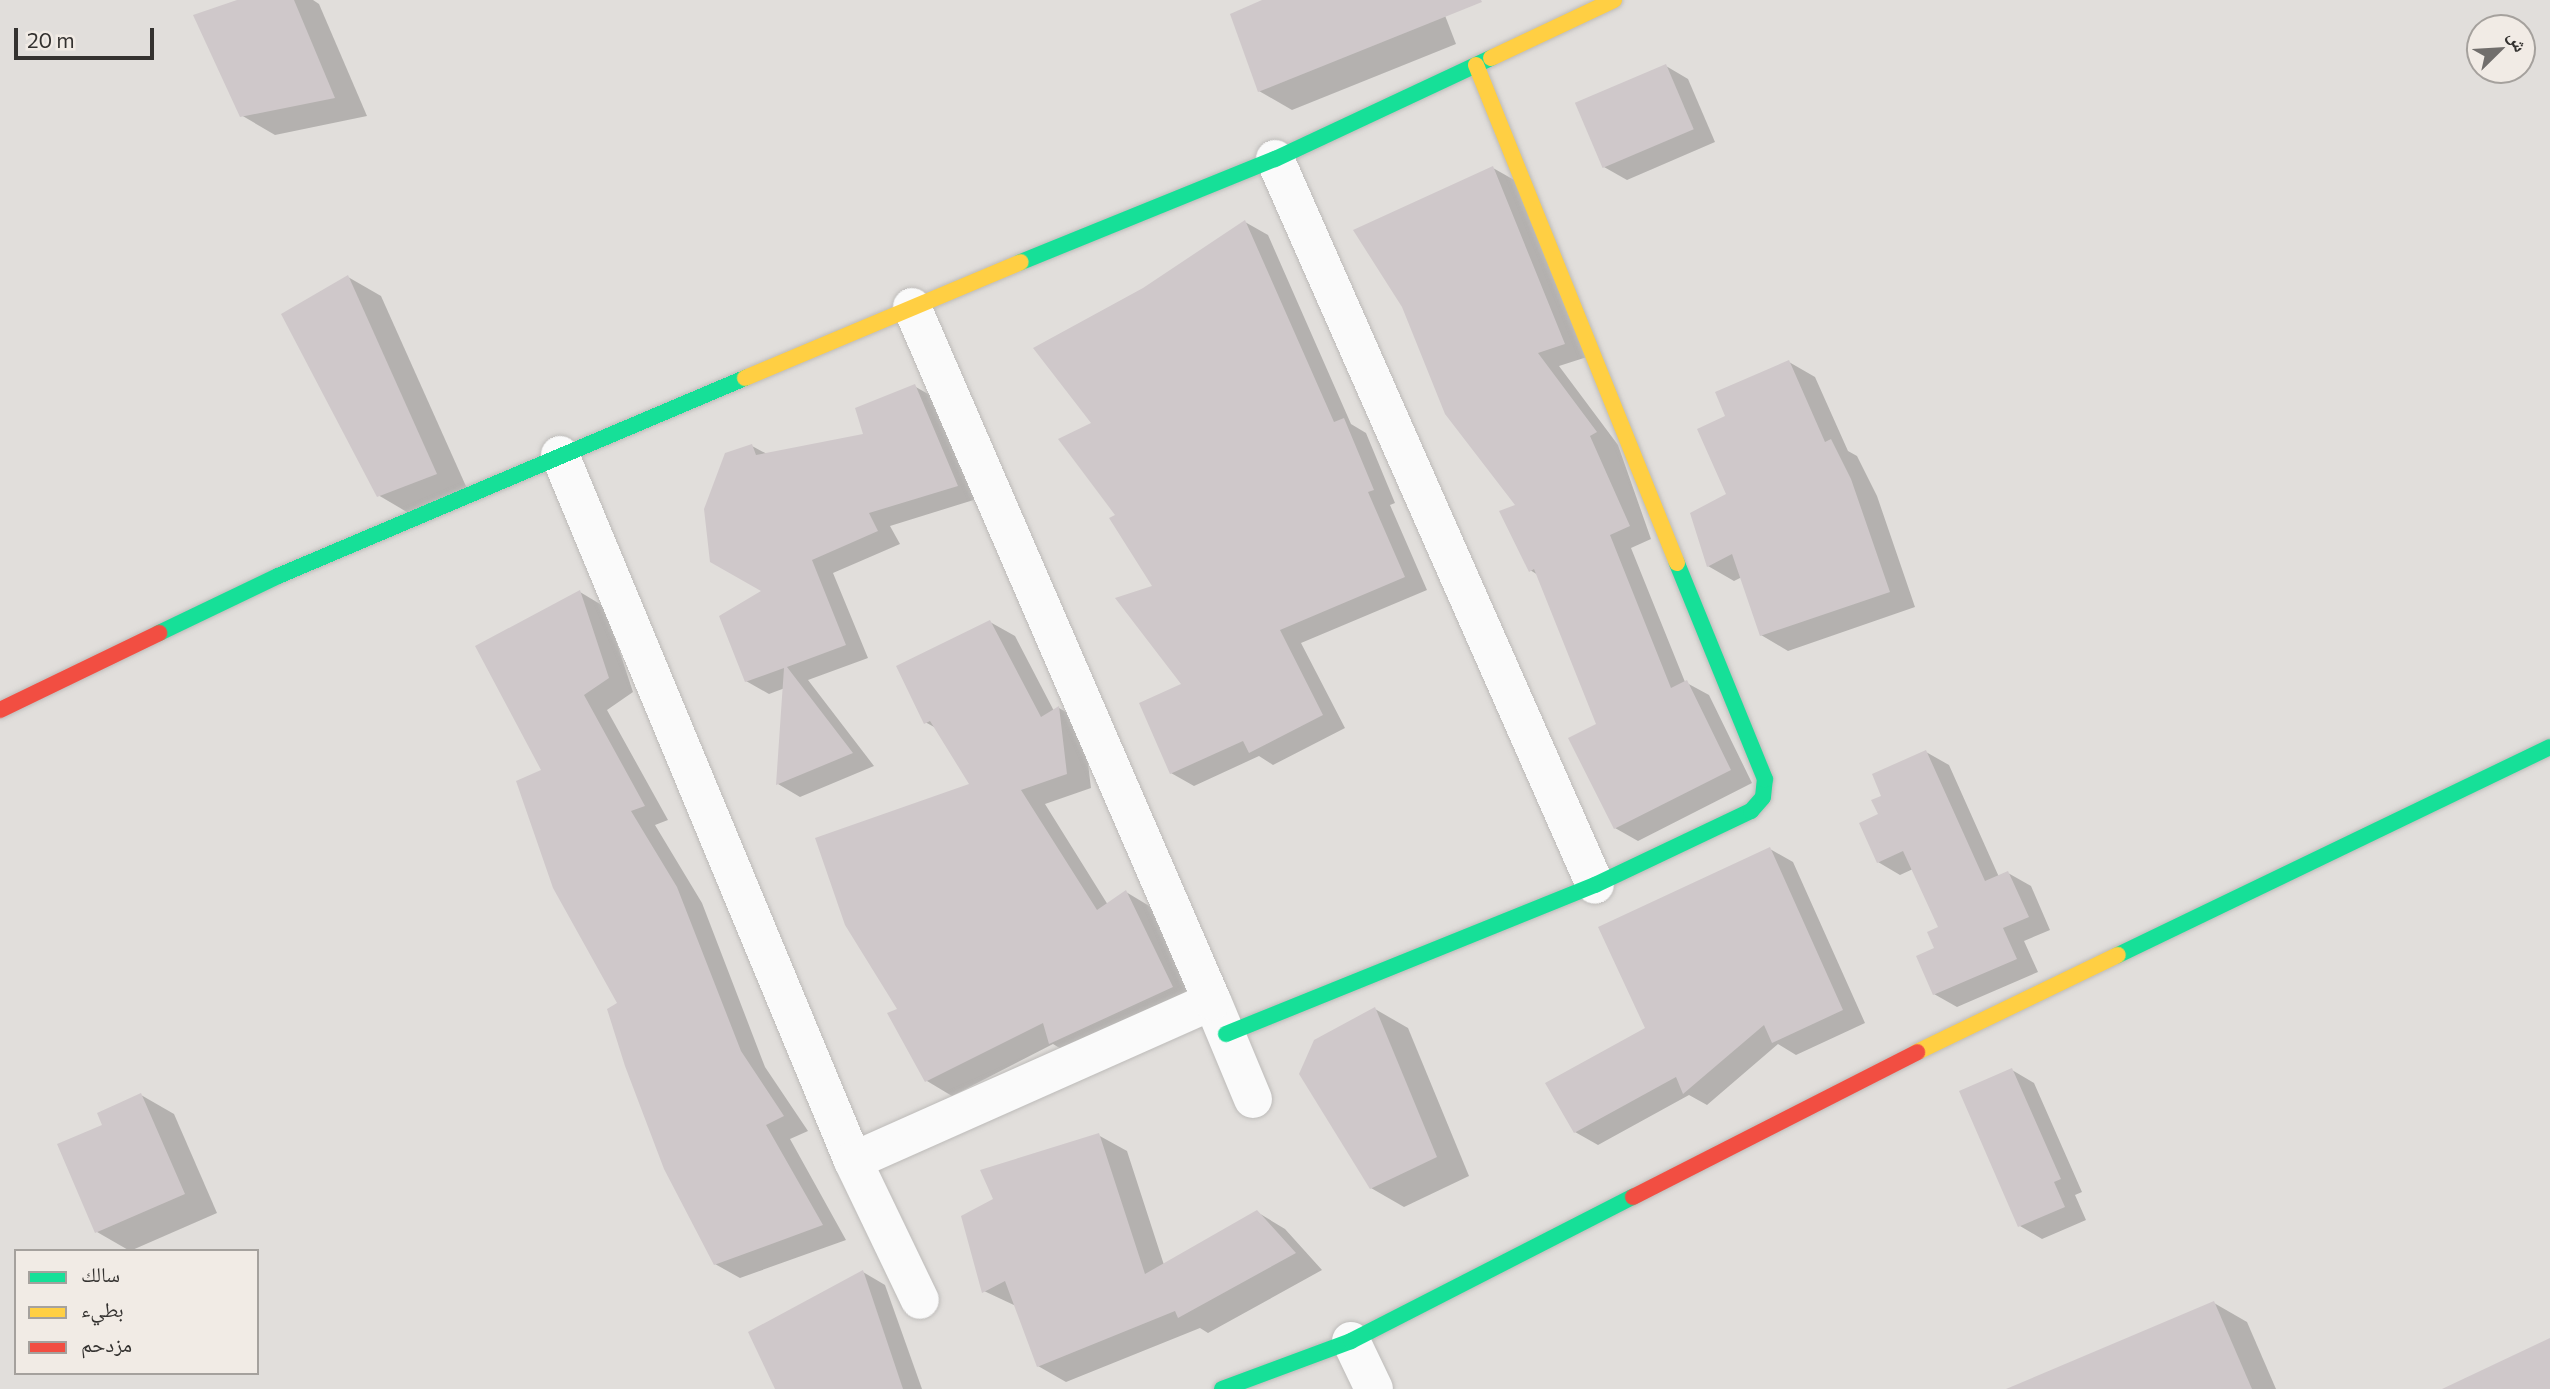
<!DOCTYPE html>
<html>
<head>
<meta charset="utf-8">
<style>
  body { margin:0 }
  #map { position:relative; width:2550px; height:1389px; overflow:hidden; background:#e1dedb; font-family:Commissioner,"Noto Naskh Arabic",sans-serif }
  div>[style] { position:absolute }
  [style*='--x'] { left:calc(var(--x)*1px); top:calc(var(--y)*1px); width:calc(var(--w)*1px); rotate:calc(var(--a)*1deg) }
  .shadow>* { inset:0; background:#0003 }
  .building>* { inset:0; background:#cfc8ca; transform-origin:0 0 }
  .roads { filter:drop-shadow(0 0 2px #bdbbb9) drop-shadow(0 0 2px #bdbbb9) }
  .street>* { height:38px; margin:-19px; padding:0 19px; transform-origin:19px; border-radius:19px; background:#fafafa }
  .fast>* { height:16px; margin:-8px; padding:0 8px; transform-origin:8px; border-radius:8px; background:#16e098 }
  .slow>* { height:16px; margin:-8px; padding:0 8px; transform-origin:8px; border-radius:8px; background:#ffcf43 }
  .jam>* { height:16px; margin:-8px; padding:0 8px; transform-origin:8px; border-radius:8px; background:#f24e42 }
  span { translate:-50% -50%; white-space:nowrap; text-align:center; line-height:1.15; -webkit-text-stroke:5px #f1ebe5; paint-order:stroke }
  .legend { position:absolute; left:14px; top:1249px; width:245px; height:126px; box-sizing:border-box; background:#f1ebe5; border:2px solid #a5a19d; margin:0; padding:9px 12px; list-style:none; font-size:21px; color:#343230 }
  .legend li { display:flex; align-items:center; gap:14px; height:35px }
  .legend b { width:35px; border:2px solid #a5a19d }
  .north { position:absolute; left:2466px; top:14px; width:70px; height:70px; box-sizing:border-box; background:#f1ebe5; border:2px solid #a5a19d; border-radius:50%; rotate:66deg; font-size:19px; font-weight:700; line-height:28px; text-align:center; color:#343230 }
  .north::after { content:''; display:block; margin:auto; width:24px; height:32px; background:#716e6c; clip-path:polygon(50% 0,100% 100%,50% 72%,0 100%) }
  .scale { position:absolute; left:14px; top:28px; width:140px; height:32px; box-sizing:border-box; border:4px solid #343230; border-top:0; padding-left:9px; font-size:21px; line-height:24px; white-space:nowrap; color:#343230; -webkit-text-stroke:5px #f1ebe5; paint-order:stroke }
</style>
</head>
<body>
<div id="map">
  <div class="shadow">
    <i style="clip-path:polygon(242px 0,313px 0,319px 4px,367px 116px,275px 135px,241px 115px)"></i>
    <i style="clip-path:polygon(1266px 0,1439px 0,1456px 44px,1292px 110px,1259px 91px)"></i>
    <i style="clip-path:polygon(1666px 66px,1688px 79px,1715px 142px,1627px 180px,1604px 167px)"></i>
    <i style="clip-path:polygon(1493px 168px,1516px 181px,1587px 357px,1559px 366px,1618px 445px,1651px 539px,1631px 548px,1685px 682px,1709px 695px,1752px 783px,1638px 841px,1615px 828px,1598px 725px,1538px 575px,1530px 570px,1518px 506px)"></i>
    <i style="clip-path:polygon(1245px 222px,1268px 235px,1351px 424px,1366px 433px,1395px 503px,1390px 505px,1427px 590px,1301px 643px,1345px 728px,1273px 765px,1259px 756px,1194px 786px,1171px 773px,1184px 685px,1155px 587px,1118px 516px,1094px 424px,1144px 290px)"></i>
    <i style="clip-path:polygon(348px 277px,381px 296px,469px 493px,412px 515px,378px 495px)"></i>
    <i style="clip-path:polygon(1789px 362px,1815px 377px,1848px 451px,1857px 456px,1877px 496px,1915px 607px,1788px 651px,1761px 635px,1742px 577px,1734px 581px,1708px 566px,1728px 495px,1728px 417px)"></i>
    <i style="clip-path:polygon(914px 386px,937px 399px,980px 498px,890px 526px,900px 544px,833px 573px,868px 658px,808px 680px,874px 766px,800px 797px,778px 784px,785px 688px,769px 694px,746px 681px,764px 591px,752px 446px,767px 454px,866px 436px)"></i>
    <i style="clip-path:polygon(580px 592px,605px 607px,633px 692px,607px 710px,668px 820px,655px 825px,702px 903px,765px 1067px,808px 1131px,790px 1139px,846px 1240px,740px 1278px,715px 1264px,619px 1004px,543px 771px)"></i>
    <i style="clip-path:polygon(990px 622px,1015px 636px,1054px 711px,1059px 708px,1083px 722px,1091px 788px,1045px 804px,1108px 905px,1126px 892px,1151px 907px,1197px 1002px,1076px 1058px,1053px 1044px,952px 1096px,927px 1081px,900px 1010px,971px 785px,936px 728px,925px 722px)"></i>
    <i style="clip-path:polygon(1926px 752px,1949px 765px,1999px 877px,2008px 873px,2031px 886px,2050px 930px,2024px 941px,2038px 972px,1957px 1007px,1934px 994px,1940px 928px,1913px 869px,1900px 875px,1878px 862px,1884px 797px)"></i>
    <i style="clip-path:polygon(1770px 849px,1793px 862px,1865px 1023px,1796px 1055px,1778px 1044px,1707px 1105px,1689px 1095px,1598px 1145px,1575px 1132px)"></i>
    <i style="clip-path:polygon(1375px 1009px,1408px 1028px,1469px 1176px,1404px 1207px,1371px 1188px)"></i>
    <i style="clip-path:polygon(2012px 1070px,2034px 1083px,2082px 1192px,2075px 1195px,2086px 1220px,2042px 1239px,2020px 1226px)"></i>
    <i style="clip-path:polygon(141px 1095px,174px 1114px,217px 1213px,130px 1251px,97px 1232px,104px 1126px)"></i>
    <i style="clip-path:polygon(1098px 1135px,1127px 1151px,1164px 1265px,1257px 1212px,1285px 1229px,1322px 1270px,1208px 1333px,1200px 1328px,1066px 1382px,1038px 1366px,1016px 1306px,984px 1291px,995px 1200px)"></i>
    <i style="clip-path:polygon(863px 1272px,885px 1285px,922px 1389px,777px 1389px)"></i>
    <i style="clip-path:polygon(2214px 1303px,2247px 1322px,2276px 1389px,2082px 1389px)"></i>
  </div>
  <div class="building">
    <i style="clip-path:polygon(237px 0,294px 0,335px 98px,240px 117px,193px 15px)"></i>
    <i style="clip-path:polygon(1262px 0,1481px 0,1482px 2px,1258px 92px,1230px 14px)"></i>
    <i style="left:1666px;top:64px;width:71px;height:99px;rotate:67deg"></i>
    <i style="clip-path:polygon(1493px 166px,1565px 344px,1538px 353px,1597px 432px,1590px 436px,1630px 526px,1610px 535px,1671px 688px,1687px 680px,1731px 770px,1614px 829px,1568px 738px,1596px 724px,1534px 569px,1529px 572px,1499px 511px,1515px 505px,1445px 414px,1402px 307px,1353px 230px)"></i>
    <i style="clip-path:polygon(1245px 220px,1334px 422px,1344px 418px,1374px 490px,1368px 492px,1405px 577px,1280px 630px,1323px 715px,1249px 753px,1243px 741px,1170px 774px,1139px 703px,1181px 684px,1115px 598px,1152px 586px,1109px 518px,1115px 515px,1058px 439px,1091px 423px,1033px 348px,1143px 288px)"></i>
    <i style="clip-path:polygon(348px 275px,437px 474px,377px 497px,281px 314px)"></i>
    <i style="clip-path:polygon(1789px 360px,1825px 442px,1831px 439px,1851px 479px,1890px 592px,1760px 636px,1732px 554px,1707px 567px,1690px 513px,1726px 494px,1697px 429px,1725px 416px,1715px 392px)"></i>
    <i style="clip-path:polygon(915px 384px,958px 486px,869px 513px,878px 531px,812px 560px,846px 645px,787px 667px,853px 753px,776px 785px,784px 668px,745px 682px,719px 616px,761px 591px,710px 562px,704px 509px,725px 453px,752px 444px,756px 455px,863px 434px,855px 408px)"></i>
    <i style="clip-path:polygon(580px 590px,609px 678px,584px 695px,645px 806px,631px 811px,677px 887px,741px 1051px,784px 1116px,766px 1125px,823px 1225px,714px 1265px,664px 1169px,625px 1066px,607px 1009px,617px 1003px,553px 888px,516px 781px,541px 770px,475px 646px)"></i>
    <i style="clip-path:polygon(990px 620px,1041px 717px,1059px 706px,1067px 774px,1021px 790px,1097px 910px,1126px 890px,1173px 987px,1049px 1044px,1043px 1023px,925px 1082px,887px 1013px,897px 1009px,845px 925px,815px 838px,969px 784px,930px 721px,924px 724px,896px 666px)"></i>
    <i style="clip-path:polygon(1926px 750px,1985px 881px,2008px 871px,2029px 917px,2003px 928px,2017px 959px,1933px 995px,1916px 956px,1934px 948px,1927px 932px,1938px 927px,1903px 851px,1877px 863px,1859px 823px,1878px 814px,1871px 800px,1881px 796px,1872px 774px)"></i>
    <i style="clip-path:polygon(1770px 847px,1843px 1010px,1772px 1043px,1764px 1025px,1683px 1094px,1676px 1077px,1574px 1133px,1545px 1083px,1645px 1028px,1598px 927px)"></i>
    <i style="clip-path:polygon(1375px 1007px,1437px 1157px,1370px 1189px,1299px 1074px,1314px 1040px)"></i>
    <i style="clip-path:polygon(2012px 1068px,2061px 1179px,2054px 1182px,2065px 1207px,2018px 1227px,1959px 1091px)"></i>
    <i style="clip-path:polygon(141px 1093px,185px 1194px,95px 1233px,57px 1144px,102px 1125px,97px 1113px)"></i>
    <i style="clip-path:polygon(1099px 1133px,1145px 1274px,1257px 1210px,1296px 1253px,1178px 1318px,1175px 1311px,1037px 1367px,1005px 1281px,982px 1293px,961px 1216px,993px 1199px,980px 1170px)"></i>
    <i style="clip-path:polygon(863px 1270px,903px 1389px,775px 1389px,748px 1332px)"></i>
    <i style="clip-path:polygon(2214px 1301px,2252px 1389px,2006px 1389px)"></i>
    <i style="clip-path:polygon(2550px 1338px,2550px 1389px,2442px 1389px)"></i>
  </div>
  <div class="roads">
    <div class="street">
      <i style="--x:1275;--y:159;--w:793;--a:66.21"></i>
      <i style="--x:560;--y:455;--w:764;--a:67.46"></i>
      <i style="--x:853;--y:1161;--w:154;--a:64.3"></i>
      <i style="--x:1213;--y:1003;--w:104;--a:67.4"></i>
      <i style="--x:853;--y:1161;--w:393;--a:-24"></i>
      <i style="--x:1212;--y:1001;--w:756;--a:-113.38"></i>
      <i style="--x:1351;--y:1341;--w:53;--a:64.4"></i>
    </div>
    <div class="fast">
      <i style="--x:1021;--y:262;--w:274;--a:-22.1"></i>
      <i style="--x:1275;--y:159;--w:238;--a:-25.1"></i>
      <i style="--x:159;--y:633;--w:132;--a:-25.6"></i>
      <i style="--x:278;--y:576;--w:507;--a:-22.98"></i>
      <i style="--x:2118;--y:955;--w:479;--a:-25.7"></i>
      <i style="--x:1226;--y:1034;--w:398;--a:-22"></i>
      <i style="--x:1595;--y:885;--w:173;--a:-25.4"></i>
      <i style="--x:1751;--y:811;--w:18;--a:-49"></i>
      <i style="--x:1763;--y:797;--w:18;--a:-84"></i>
      <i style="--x:1765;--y:779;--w:233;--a:-112.2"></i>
      <i style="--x:1222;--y:1389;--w:138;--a:-20.4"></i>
      <i style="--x:1351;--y:1341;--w:317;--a:-27.1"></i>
    </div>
    <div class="slow">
      <i style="--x:1491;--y:58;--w:136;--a:-25.2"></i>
      <i style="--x:1476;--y:65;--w:537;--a:68.02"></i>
      <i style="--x:745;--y:378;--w:299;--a:-22.8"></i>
      <i style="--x:1917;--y:1052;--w:223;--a:-25.8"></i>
    </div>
    <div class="jam">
      <i style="--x:0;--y:710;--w:177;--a:-25.8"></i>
      <i style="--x:1633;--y:1197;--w:319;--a:-27"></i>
    </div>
  </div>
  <ul class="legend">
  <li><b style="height:9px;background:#16e098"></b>سالك</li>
  <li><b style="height:9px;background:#ffcf43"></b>بطيء</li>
  <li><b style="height:9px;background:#f24e42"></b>مزدحم</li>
  </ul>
  <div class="north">ش</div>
  <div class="scale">20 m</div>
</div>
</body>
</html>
